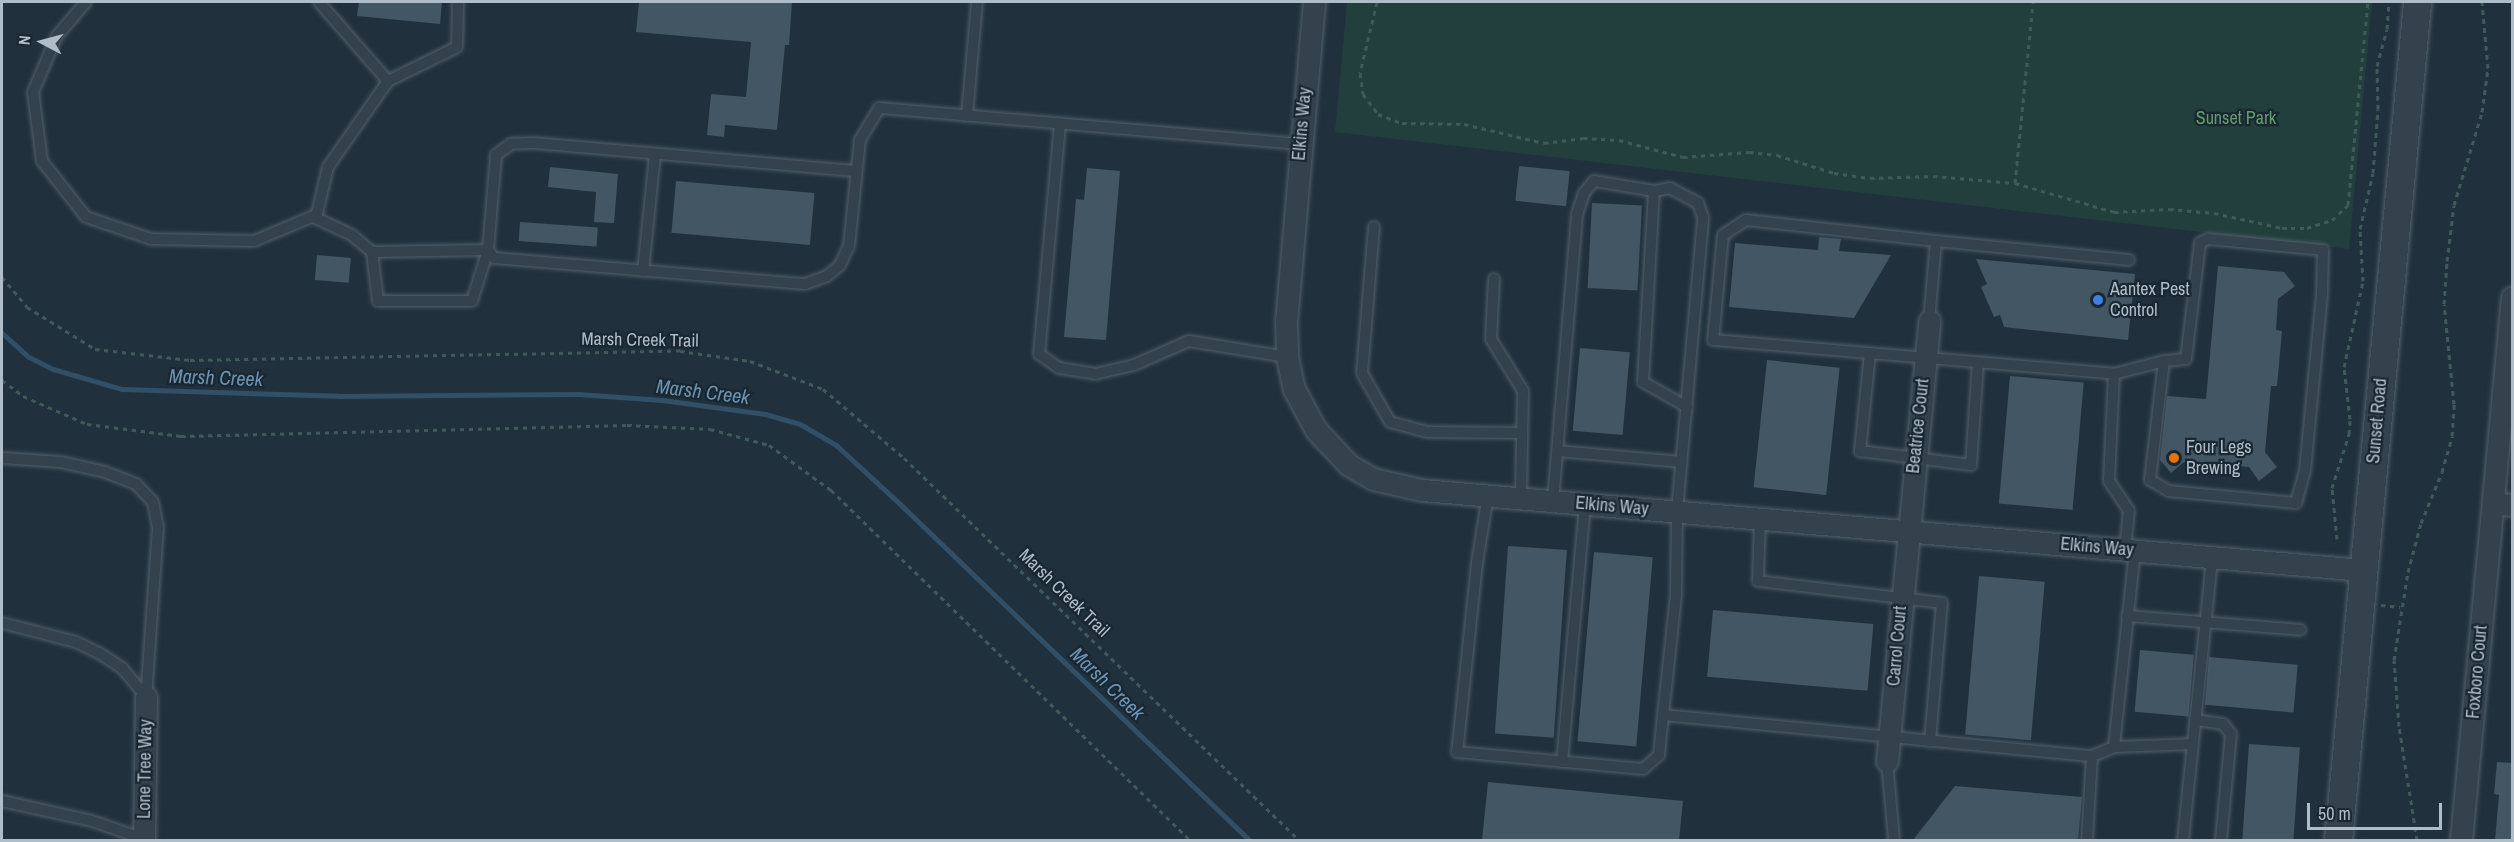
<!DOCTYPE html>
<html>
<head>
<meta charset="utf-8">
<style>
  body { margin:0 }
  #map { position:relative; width:2514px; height:842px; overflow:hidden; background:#20313d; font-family:"Archivo Narrow",sans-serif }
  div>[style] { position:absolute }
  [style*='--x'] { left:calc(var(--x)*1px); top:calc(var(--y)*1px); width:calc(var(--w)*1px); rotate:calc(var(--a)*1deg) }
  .green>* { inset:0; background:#223e3d }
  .stream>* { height:5px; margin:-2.5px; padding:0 2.5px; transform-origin:2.5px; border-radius:2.5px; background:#314f67 }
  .building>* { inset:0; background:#435664; transform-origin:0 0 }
  .path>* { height:3px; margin-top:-1.5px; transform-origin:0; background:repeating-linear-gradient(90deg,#405a5a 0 4.5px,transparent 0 9px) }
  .roads { filter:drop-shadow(0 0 2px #52606b) drop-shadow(0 0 2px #52606b) }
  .service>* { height:10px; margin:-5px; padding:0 5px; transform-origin:5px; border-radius:5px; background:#34424d }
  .minor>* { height:21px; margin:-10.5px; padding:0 10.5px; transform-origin:10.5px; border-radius:10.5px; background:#34424d }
  .tertiary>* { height:27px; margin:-13.5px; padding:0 13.5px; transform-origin:13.5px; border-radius:13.5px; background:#34424d }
  .dots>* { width:16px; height:16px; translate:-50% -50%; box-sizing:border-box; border:3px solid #192732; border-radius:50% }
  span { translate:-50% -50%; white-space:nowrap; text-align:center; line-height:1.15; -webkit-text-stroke:4.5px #192732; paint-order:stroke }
  .park-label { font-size:18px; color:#639d68 }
  .street-label { font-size:18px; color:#afbdc9 }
  .poi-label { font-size:18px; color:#afbdc9 }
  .left { translate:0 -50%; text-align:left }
  .water-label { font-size:20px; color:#6c93b0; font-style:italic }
  .frame { position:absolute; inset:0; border:3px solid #afbdc9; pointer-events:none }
  .north { position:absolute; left:12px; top:12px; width:60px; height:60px; -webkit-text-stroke:4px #192732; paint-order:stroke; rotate:276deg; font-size:16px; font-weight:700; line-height:24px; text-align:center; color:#afbdc9 }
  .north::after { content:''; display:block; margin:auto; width:21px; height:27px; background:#afbdc9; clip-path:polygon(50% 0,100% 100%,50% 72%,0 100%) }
  .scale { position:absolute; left:2307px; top:803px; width:135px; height:27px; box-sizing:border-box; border:3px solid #afbdc9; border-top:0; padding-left:8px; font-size:18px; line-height:21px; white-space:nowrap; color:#afbdc9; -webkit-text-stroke:4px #192732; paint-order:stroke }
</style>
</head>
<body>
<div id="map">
  <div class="green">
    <i style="clip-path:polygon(1347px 2px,2372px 2px,2349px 249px,1335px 132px)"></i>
  </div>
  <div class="stream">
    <i style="--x:2;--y:333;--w:36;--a:42"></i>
    <i style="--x:29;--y:357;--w:27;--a:27"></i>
    <i style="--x:53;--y:369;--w:72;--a:16.2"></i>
    <i style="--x:122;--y:389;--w:217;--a:1.8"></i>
    <i style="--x:339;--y:396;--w:239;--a:-0.5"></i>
    <i style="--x:578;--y:394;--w:84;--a:4.1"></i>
    <i style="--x:662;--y:400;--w:104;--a:7.7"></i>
    <i style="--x:765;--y:414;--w:36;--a:16"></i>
    <i style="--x:800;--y:424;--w:42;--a:30.3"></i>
    <i style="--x:836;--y:445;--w:88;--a:42.7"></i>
    <i style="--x:901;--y:505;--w:483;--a:43.9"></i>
  </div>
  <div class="building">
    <i style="clip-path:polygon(359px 2px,442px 2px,440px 24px,357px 16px)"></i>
    <i style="clip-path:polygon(639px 2px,792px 2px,789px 45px,785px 45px,777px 130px,725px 125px,724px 137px,707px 135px,711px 94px,746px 97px,751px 42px,636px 32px)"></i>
    <i style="left:1519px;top:166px;width:51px;height:35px;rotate:6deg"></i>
    <i style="clip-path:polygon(550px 167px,618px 174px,614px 223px,594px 222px,596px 192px,548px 187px)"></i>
    <i style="clip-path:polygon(1087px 168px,1120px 171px,1106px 340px,1064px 337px,1076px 199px,1084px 200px)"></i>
    <i style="left:676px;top:181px;width:139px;height:52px;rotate:5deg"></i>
    <i style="left:1592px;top:203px;width:50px;height:85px;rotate:3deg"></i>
    <i style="left:520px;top:222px;width:78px;height:19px;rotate:4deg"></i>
    <i style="clip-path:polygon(1819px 237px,1841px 239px,1839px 251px,1891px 255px,1854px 318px,1729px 307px,1735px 243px,1818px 250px)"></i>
    <i style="left:317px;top:255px;width:34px;height:25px;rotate:5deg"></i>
    <i style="clip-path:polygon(1976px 259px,2135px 274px,2128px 340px,2004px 327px,2000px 315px,1994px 317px,1981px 287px,1987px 284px)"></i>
    <i style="clip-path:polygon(2218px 266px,2284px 272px,2295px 286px,2278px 299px,2276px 330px,2282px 331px,2277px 386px,2271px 386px,2265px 452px,2277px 467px,2259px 481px,2249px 467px,2184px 462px,2171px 473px,2160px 460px,2167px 396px,2206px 399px)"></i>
    <i style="left:1580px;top:348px;width:50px;height:83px;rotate:5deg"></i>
    <i style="left:1767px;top:360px;width:73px;height:128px;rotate:6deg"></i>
    <i style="left:2010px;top:376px;width:74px;height:128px;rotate:5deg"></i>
    <i style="left:1508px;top:546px;width:59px;height:188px;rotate:4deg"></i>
    <i style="left:1594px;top:552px;width:59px;height:190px;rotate:5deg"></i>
    <i style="left:1979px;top:576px;width:66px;height:159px;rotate:5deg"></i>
    <i style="left:1713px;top:610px;width:161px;height:67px;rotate:5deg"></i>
    <i style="left:2140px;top:650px;width:54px;height:62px;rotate:5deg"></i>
    <i style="left:2209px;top:657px;width:89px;height:48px;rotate:5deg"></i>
    <i style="left:2249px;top:744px;width:51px;height:96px;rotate:4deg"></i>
    <i style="clip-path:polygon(2497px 762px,2512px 763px,2512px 840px,2495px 840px,2499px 795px,2494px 794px)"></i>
    <i style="clip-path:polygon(1488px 782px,1683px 801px,1679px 840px,1482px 840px)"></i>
    <i style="clip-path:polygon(1955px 786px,2082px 797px,2078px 840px,1913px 840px)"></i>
  </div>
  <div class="path">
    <i style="--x:1377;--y:2;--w:73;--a:103.5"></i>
    <i style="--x:1360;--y:73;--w:21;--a:82"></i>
    <i style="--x:1363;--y:94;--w:25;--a:53"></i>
    <i style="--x:1378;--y:114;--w:26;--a:21"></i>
    <i style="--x:1402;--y:123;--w:62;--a:0.9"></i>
    <i style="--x:1464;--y:124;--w:82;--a:13.4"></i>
    <i style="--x:1544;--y:143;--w:39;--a:-7"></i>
    <i style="--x:1583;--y:138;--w:36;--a:3"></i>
    <i style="--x:1619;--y:140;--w:66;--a:14.9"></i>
    <i style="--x:1683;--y:157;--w:66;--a:-4.3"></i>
    <i style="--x:1749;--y:152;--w:28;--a:6"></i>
    <i style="--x:1777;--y:155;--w:60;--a:17.5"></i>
    <i style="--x:1834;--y:173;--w:36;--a:8"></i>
    <i style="--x:1870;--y:178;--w:63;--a:-1.8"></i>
    <i style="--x:1933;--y:176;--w:82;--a:4.9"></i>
    <i style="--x:2015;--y:183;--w:103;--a:16.3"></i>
    <i style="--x:2114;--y:212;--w:55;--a:-3.1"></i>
    <i style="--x:2169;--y:209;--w:45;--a:5.1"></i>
    <i style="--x:2214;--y:213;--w:70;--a:12.4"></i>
    <i style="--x:2282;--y:228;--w:25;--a:0"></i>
    <i style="--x:2307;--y:228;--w:26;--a:-18"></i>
    <i style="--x:2332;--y:220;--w:22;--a:-43"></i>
    <i style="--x:2348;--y:205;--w:204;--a:-84.4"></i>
    <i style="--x:2015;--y:183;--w:182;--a:-84.3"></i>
    <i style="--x:2;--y:277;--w:39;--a:50"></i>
    <i style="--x:27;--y:307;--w:80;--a:31.7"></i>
    <i style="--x:95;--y:349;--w:96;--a:6.6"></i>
    <i style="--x:190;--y:360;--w:490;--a:-1.1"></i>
    <i style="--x:680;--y:351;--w:71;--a:8.1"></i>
    <i style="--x:750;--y:361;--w:78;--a:21"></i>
    <i style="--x:823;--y:389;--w:106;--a:40.4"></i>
    <i style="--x:904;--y:458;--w:549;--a:44.04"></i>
    <i style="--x:2;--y:380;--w:26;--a:37"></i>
    <i style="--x:23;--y:396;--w:70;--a:23.6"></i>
    <i style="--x:87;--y:424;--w:95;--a:7.3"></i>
    <i style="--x:181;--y:436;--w:446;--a:-1.4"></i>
    <i style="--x:627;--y:425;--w:83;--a:2.8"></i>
    <i style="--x:710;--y:429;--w:61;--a:15.2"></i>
    <i style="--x:769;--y:445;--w:77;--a:36"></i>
    <i style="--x:831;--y:490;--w:501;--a:44.27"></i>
    <i style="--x:2337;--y:539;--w:51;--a:-95.6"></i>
    <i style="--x:2332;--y:488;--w:57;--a:-72.5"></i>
    <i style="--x:2349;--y:434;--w:15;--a:-86"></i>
    <i style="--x:2350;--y:419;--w:52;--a:-96.6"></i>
    <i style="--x:2344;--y:367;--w:88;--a:-77.5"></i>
    <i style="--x:2363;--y:281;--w:52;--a:-93.3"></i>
    <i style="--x:2360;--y:229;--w:57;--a:-76.9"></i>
    <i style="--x:2373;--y:173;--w:64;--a:-85.5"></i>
    <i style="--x:2378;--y:109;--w:43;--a:-91.3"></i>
    <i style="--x:2377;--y:66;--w:38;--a:-75"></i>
    <i style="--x:2387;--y:29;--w:27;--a:-86"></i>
    <i style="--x:2381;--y:605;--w:19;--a:6"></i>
    <i style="--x:2417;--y:840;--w:115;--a:-99"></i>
    <i style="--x:2399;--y:726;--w:66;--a:-94.3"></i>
    <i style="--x:2394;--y:660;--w:89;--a:-81"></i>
    <i style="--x:2408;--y:572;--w:51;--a:-75.1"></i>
    <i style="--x:2421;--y:523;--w:55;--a:-67.6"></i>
    <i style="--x:2442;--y:472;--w:37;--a:-74"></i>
    <i style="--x:2452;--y:436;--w:32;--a:-86"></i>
    <i style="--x:2454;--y:404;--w:100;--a:-95.7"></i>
    <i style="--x:2444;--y:304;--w:43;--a:-86"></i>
    <i style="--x:2447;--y:261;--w:56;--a:-82.9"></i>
    <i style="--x:2454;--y:205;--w:97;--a:-73.2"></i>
    <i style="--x:2482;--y:112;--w:44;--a:-82.2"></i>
    <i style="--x:2488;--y:68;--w:66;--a:-95.2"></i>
  </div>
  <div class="roads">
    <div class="service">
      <i style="--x:86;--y:2;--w:45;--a:130.5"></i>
      <i style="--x:57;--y:36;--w:61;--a:113.2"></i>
      <i style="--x:33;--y:92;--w:70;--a:82.6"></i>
      <i style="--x:42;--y:161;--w:71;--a:51.8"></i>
      <i style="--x:86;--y:217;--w:69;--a:18.7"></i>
      <i style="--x:151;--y:239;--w:103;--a:1.1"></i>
      <i style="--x:254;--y:241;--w:67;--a:-22.8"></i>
      <i style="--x:319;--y:2;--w:105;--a:48.9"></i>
      <i style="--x:967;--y:116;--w:114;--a:-85"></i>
      <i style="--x:1060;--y:124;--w:231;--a:95.2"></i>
      <i style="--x:1039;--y:354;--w:24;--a:35"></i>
      <i style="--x:1059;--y:368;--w:36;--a:9"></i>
      <i style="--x:1095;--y:374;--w:40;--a:-13"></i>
      <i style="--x:1134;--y:365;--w:60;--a:-23.6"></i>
      <i style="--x:1189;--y:341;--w:99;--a:9.3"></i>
      <i style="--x:855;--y:171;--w:322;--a:-175"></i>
      <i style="--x:534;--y:143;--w:23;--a:178"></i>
      <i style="--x:511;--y:144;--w:19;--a:144"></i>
      <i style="--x:496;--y:155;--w:95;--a:94.8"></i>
      <i style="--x:488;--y:250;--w:10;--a:53"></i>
      <i style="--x:494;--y:258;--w:312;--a:4.8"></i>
      <i style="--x:805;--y:284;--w:23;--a:-20"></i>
      <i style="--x:827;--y:276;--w:17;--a:-40"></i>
      <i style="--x:840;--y:265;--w:21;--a:-65"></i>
      <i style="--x:849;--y:246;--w:107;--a:-84.1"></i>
      <i style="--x:860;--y:140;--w:37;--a:-59"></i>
      <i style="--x:879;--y:108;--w:423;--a:4.9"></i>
      <i style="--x:1654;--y:191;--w:191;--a:93.3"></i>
      <i style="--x:1643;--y:382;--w:51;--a:29.6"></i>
      <i style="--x:1374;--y:227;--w:146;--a:94.7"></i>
      <i style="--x:1362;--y:373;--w:56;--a:60.3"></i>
      <i style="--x:1390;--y:422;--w:39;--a:15"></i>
      <i style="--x:1428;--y:432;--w:94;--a:0.6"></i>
      <i style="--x:1936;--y:241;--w:194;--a:5.6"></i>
      <i style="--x:372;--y:252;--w:116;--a:-1"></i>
      <i style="--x:488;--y:250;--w:53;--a:107.4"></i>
      <i style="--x:472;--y:301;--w:94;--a:180"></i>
      <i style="--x:378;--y:301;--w:49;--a:-97"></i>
      <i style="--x:372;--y:252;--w:26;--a:-140"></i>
      <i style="--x:352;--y:235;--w:40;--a:-155"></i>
      <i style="--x:316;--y:218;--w:52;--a:-76.8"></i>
      <i style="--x:328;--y:167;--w:105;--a:-55.1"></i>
      <i style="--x:388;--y:81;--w:77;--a:-26.2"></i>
      <i style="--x:457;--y:47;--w:45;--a:-88.7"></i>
      <i style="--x:643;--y:271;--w:118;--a:-84.1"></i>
      <i style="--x:1494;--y:279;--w:60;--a:92.9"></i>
      <i style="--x:1491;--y:339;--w:61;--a:58.4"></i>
      <i style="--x:1523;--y:391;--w:107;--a:91.1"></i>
      <i style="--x:1929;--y:321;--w:80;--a:-85"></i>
      <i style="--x:1936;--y:241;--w:191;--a:-173.7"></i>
      <i style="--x:1746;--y:220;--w:27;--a:147"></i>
      <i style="--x:1723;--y:235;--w:105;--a:95.4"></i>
      <i style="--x:1713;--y:340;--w:402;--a:4.8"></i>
      <i style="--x:2114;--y:374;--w:107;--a:92.7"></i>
      <i style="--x:2109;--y:481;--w:36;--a:56"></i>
      <i style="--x:2129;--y:511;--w:39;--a:96"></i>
      <i style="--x:1870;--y:353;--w:99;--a:95.8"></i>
      <i style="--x:1860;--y:451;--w:112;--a:7.2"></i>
      <i style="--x:1971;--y:465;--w:103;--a:-86.1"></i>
      <i style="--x:2114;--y:374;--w:52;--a:-14.6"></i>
      <i style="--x:2164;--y:361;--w:22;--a:-5"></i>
      <i style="--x:2186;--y:359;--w:117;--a:-83.1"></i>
      <i style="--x:2200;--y:243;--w:9;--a:-27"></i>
      <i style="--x:2208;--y:239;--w:116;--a:5.5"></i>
      <i style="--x:2323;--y:250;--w:44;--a:91.3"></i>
      <i style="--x:2322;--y:294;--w:177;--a:95.5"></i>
      <i style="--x:2305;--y:470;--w:34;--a:105"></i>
      <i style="--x:2296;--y:503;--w:128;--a:-174.6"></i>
      <i style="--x:2169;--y:491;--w:22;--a:-150"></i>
      <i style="--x:2150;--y:480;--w:120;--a:-83.3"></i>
      <i style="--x:1558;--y:451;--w:124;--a:5.1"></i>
      <i style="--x:2;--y:458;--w:59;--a:3.9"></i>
      <i style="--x:61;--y:462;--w:45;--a:12.8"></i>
      <i style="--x:105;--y:472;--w:33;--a:21"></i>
      <i style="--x:136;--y:484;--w:25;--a:47"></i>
      <i style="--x:153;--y:502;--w:25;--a:79"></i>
      <i style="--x:158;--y:527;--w:170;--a:94"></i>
      <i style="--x:1488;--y:495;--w:69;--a:99.2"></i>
      <i style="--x:1477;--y:563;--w:190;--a:96"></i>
      <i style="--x:1457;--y:752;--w:187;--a:5.2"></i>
      <i style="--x:1643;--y:769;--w:21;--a:-41"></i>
      <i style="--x:1659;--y:755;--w:40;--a:-84.3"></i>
      <i style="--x:1663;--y:715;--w:120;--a:-83.8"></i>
      <i style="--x:1676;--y:596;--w:85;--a:-89.3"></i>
      <i style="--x:1677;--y:511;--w:295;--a:-84.9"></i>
      <i style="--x:1703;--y:217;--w:15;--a:-110"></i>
      <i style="--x:1698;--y:203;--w:32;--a:-152"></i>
      <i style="--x:1670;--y:188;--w:16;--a:169"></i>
      <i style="--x:1654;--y:191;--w:61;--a:-170.5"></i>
      <i style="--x:1594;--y:181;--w:16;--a:130"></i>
      <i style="--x:1584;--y:193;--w:23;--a:108"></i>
      <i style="--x:1577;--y:215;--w:287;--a:94.8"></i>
      <i style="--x:1760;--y:518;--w:63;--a:91.8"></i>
      <i style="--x:1758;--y:581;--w:185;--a:6.8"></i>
      <i style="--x:1942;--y:603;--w:139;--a:95"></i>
      <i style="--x:2135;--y:550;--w:198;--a:96.1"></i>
      <i style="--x:2114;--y:747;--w:79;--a:-2.2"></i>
      <i style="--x:2127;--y:616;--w:174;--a:4.6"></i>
      <i style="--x:2;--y:623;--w:76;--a:14.4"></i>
      <i style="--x:76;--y:642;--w:25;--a:26"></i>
      <i style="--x:99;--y:653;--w:27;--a:33"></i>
      <i style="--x:122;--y:668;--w:38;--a:50"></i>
      <i style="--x:1663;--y:715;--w:431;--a:5.5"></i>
      <i style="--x:2092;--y:756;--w:24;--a:-22"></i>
      <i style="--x:2195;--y:720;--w:28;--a:8"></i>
      <i style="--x:2223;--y:724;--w:13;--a:51"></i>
      <i style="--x:2231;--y:734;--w:106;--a:95.4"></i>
      <i style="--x:1887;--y:761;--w:79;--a:84.9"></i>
      <i style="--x:1562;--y:762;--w:260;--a:-84.9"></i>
      <i style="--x:2;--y:801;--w:92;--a:12.5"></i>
      <i style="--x:92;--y:821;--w:55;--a:19.1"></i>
      <i style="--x:2087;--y:840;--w:84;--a:-86.6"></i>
      <i style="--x:2183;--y:840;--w:284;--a:-84.1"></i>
    </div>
    <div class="minor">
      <i style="--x:1314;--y:2;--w:320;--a:95"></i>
      <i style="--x:1286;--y:321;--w:36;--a:88"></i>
      <i style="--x:1287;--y:357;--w:33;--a:78"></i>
      <i style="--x:1294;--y:389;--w:47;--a:61.8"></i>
      <i style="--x:1316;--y:430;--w:48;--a:46.7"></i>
      <i style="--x:1349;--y:465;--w:28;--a:30"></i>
      <i style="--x:1373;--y:479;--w:50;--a:12.7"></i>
      <i style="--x:1422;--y:490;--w:944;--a:4.86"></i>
      <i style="--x:2493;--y:503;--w:19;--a:6"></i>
      <i style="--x:1887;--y:761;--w:442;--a:-84.5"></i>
      <i style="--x:144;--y:840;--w:143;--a:-89.2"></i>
      <i style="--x:2461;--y:840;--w:545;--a:-84.63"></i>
    </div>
    <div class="tertiary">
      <i style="--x:2338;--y:840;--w:842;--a:-84.61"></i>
    </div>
  </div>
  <div class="dots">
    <i style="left:2098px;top:300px;background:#3f7fe0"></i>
    <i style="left:2174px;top:458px;background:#e8710a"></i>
  </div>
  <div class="park-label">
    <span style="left:2236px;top:118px">Sunset Park</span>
  </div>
  <div class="street-label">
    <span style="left:1302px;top:124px;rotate:-85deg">Elkins Way</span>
    <span style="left:640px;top:340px;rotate:1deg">Marsh Creek Trail</span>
    <span style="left:2377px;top:421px;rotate:-85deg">Sunset Road</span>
    <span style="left:1918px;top:426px;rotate:-84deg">Beatrice Court</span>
    <span style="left:1612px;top:506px;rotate:5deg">Elkins Way</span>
    <span style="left:2097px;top:547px;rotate:5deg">Elkins Way</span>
    <span style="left:1064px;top:593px;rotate:44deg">Marsh Creek Trail</span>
    <span style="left:1897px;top:646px;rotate:-85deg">Carrol Court</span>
    <span style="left:2477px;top:672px;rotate:-85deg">Foxboro Court</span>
    <span style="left:145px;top:769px;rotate:-89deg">Lone Tree Way</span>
  </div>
  <div class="poi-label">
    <span class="left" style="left:2110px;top:300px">Aantex Pest<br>Control</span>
    <span class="left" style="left:2186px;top:458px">Four Legs<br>Brewing</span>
  </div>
  <div class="water-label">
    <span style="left:216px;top:377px;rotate:2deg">Marsh Creek</span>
    <span style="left:703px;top:391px;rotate:7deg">Marsh Creek</span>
    <span style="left:1108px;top:683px;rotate:44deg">Marsh Creek</span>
  </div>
  <div class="frame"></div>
  <div class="north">N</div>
  <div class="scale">50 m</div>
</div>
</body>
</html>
